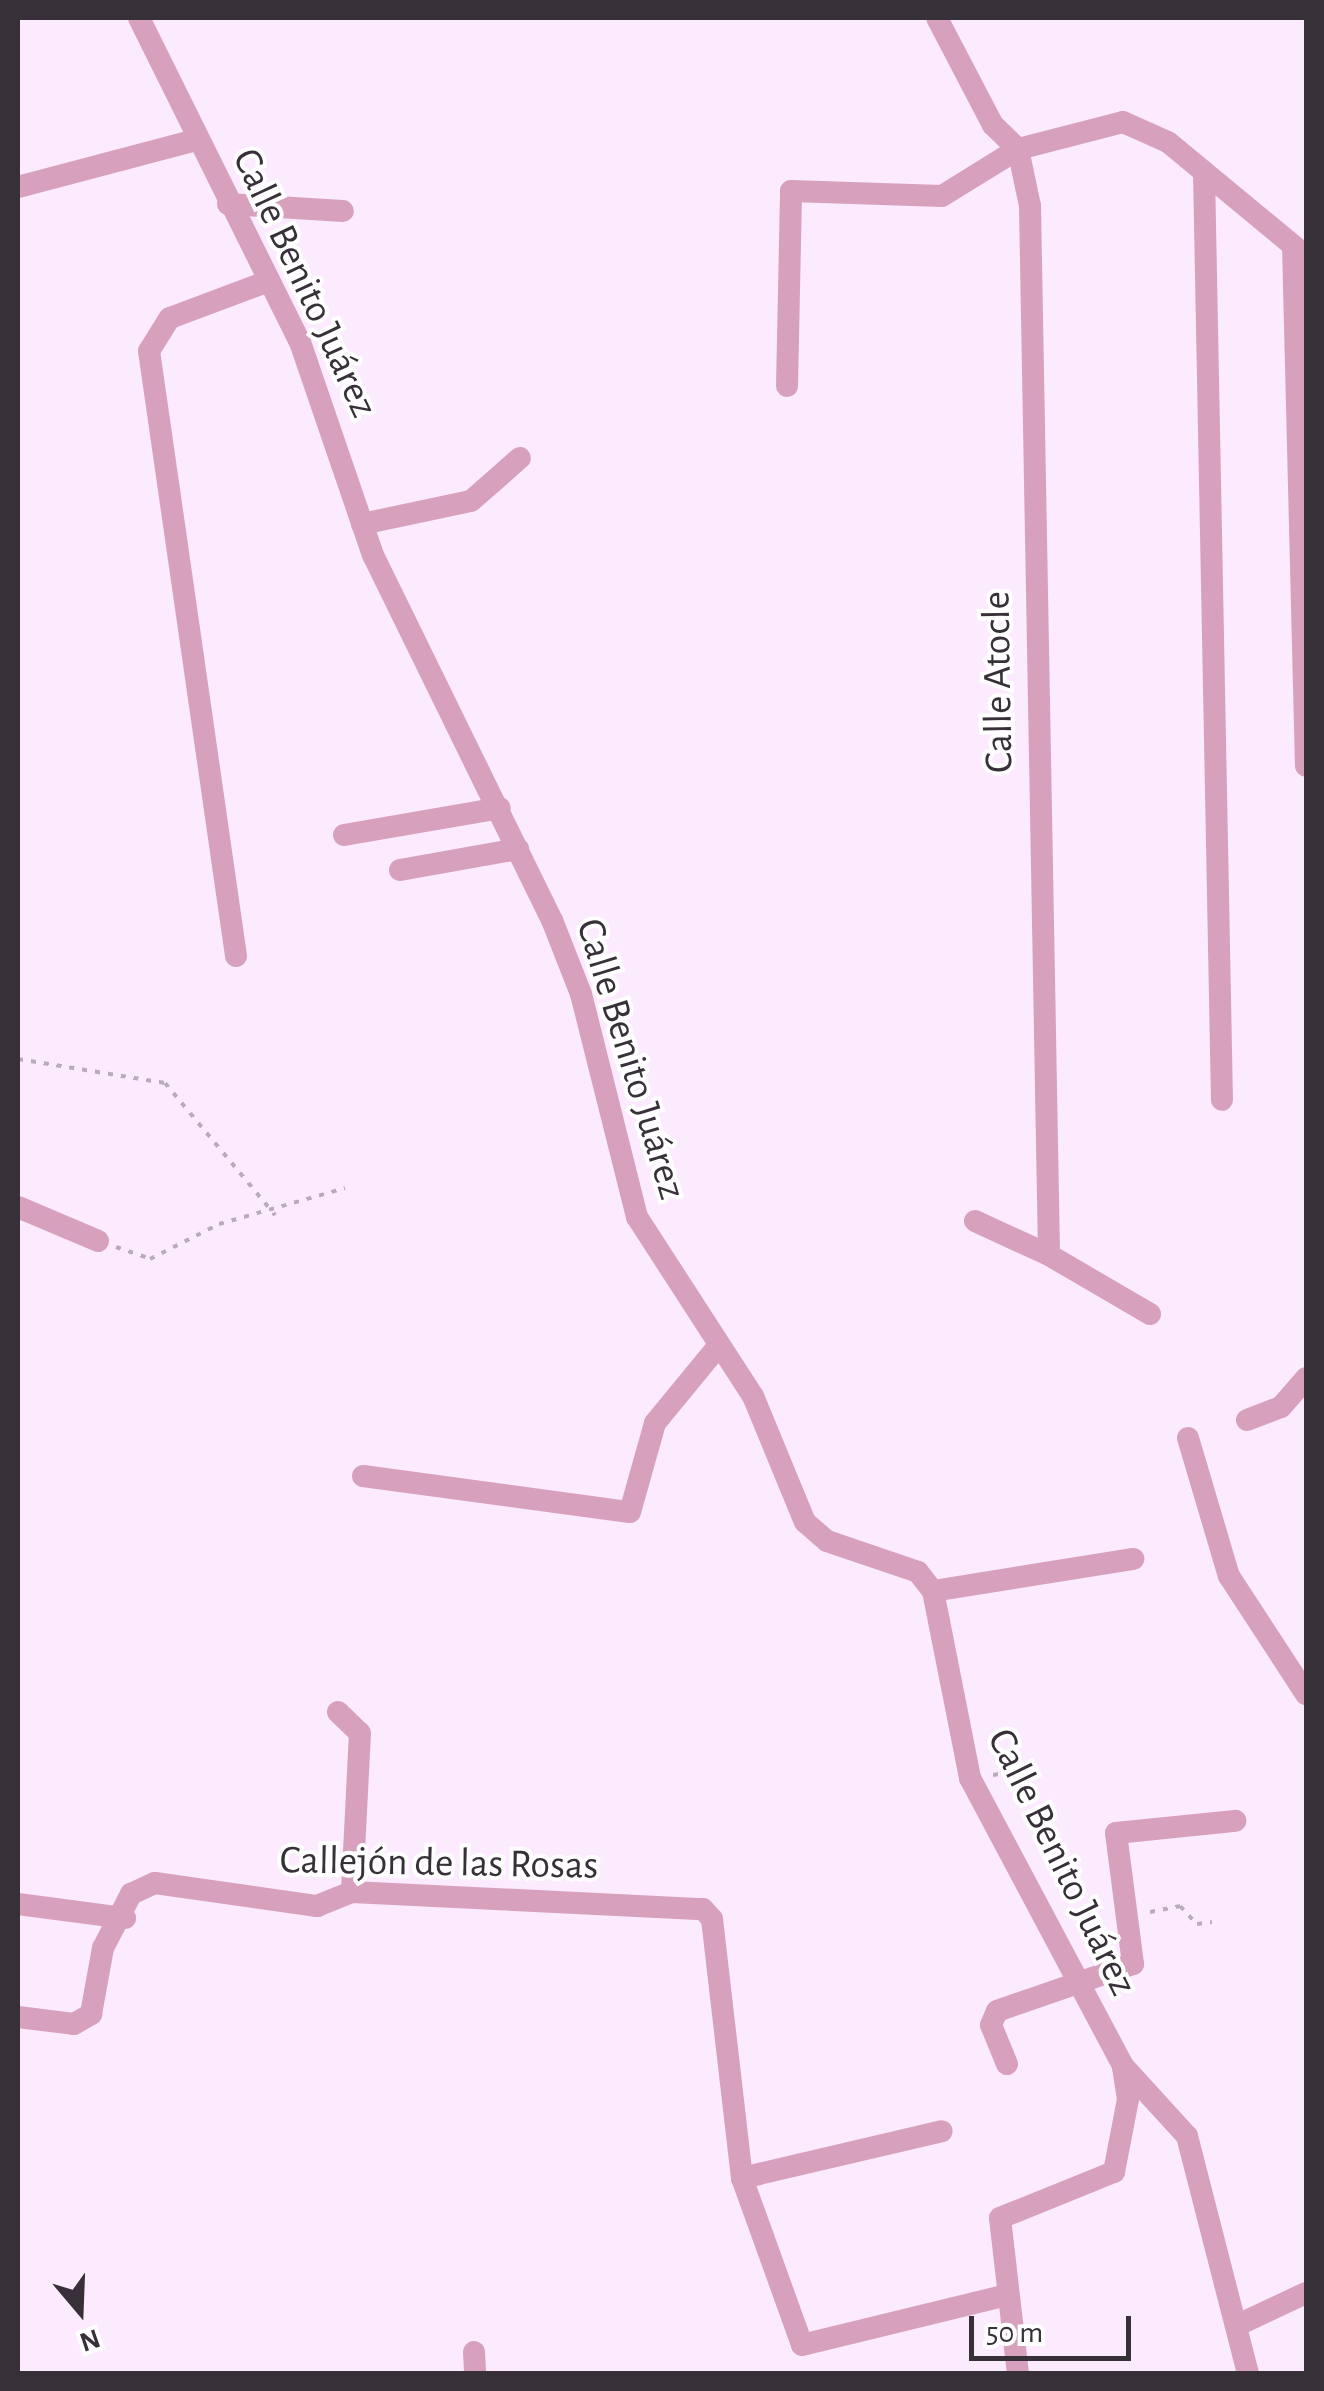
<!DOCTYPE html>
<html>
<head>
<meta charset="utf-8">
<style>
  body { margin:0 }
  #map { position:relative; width:1324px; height:2391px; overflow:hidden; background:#fceaff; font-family:"Alegreya Sans",sans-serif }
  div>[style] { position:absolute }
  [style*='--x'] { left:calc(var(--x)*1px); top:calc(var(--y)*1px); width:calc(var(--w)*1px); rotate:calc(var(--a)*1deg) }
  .path>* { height:4px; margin-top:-2px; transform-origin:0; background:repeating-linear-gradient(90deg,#baabbc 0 5px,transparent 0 13px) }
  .minor>* { height:22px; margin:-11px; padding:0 11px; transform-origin:11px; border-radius:11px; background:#d7a1bd }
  span { translate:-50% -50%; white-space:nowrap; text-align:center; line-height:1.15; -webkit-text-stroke:8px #fefefe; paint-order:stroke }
  .street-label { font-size:40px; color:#383039 }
  .frame { position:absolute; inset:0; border:20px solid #383039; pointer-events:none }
  .north { position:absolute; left:30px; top:2261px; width:100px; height:100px; -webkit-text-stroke:8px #fefefe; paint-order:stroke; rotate:161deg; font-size:28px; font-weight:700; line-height:40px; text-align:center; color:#383039 }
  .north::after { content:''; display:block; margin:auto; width:35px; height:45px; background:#383039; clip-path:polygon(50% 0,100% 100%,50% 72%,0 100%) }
  .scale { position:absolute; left:969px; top:2316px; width:162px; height:45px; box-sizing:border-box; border:5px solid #383039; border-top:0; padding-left:12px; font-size:30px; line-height:35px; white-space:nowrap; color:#383039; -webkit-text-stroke:8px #fefefe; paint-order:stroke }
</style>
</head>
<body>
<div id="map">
  <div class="path">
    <i style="--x:18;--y:1059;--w:149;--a:9.3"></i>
    <i style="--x:165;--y:1083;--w:172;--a:50.2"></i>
    <i style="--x:116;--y:1247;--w:36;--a:19"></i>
    <i style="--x:150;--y:1259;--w:77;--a:-26.9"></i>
    <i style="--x:219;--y:1224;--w:131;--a:-15.9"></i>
    <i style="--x:993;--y:1775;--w:51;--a:-9.1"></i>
    <i style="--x:1150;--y:1912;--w:31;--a:-11"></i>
    <i style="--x:1180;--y:1906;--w:25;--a:47"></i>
    <i style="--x:1197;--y:1924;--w:15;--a:-8"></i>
  </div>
  <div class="minor">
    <i style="--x:139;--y:18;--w:362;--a:63.6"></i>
    <i style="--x:300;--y:342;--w:225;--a:71.1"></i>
    <i style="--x:373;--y:555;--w:407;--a:63.9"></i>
    <i style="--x:552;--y:920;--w:79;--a:68.6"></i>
    <i style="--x:581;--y:994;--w:230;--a:75.9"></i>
    <i style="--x:637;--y:1217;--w:213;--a:57.1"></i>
    <i style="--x:753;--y:1396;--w:136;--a:67.6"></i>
    <i style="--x:805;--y:1522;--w:29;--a:41"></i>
    <i style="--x:827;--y:1541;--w:96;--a:18.8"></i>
    <i style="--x:918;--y:1572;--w:24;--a:52"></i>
    <i style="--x:933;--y:1591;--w:191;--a:78.8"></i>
    <i style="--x:970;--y:1778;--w:326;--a:62"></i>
    <i style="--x:1123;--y:2066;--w:95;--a:47.6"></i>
    <i style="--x:1187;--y:2136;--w:246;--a:75.6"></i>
    <i style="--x:937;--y:18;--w:121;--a:62.4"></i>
    <i style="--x:993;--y:125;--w:35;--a:44"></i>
    <i style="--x:1018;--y:149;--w:58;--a:78.1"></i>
    <i style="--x:1030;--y:206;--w:1049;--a:88.96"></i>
    <i style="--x:1049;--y:1255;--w:117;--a:30.3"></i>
    <i style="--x:1204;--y:172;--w:928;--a:88.89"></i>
    <i style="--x:18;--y:187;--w:184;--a:-14.8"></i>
    <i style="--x:228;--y:204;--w:115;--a:3.5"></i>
    <i style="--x:1293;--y:246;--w:520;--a:88.57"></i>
    <i style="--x:787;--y:386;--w:195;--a:-88.8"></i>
    <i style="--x:791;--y:191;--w:151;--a:1.9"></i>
    <i style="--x:942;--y:196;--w:89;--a:-31.7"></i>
    <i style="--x:1018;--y:149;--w:108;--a:-14.4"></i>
    <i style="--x:1123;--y:122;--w:49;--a:24"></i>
    <i style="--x:1168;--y:142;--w:179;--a:39.6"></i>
    <i style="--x:362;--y:524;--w:111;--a:-11.9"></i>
    <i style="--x:471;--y:501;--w:65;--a:-41.3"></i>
    <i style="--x:344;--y:835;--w:158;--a:-9.8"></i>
    <i style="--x:400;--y:870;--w:120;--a:-10.1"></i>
    <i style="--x:236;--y:956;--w:611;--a:-98.18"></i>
    <i style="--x:149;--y:351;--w:39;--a:-58"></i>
    <i style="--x:170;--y:318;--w:106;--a:-20.5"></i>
    <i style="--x:18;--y:1207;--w:87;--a:23"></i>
    <i style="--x:975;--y:1221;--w:81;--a:24.7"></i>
    <i style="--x:1247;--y:1420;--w:36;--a:-21"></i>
    <i style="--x:1281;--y:1407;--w:38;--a:-49"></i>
    <i style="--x:1188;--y:1438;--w:144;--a:73.5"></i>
    <i style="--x:1229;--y:1576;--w:141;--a:56.9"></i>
    <i style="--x:363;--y:1476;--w:269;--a:7.7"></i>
    <i style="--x:630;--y:1512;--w:92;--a:-74.3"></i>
    <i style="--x:655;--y:1423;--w:101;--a:-50.6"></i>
    <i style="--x:933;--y:1591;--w:203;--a:-9.1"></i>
    <i style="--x:338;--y:1712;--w:30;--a:44"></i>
    <i style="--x:360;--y:1733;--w:159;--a:92.9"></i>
    <i style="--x:18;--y:1904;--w:108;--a:7.5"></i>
    <i style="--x:18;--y:2017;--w:56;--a:7.1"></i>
    <i style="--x:74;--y:2024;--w:20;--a:-30"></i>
    <i style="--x:91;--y:2014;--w:67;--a:-79.7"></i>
    <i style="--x:103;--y:1948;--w:61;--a:-62.6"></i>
    <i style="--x:131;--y:1894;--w:26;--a:-25"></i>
    <i style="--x:155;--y:1883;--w:164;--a:8.1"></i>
    <i style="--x:317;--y:1906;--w:38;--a:-22"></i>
    <i style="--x:352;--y:1892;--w:351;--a:2.8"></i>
    <i style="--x:703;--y:1909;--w:13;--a:48"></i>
    <i style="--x:712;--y:1919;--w:261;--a:83.4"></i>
    <i style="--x:742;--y:2178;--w:177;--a:70.2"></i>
    <i style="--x:802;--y:2345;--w:211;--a:-13.7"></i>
    <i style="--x:1007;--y:2064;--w:42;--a:-112.3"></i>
    <i style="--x:991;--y:2025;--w:15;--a:-67"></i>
    <i style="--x:997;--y:2011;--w:144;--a:-19.1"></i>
    <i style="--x:1133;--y:1964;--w:132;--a:-97.4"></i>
    <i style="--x:1116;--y:1833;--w:120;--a:-5.8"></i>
    <i style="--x:742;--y:2178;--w:205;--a:-13.2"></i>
    <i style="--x:1240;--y:2324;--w:73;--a:-25.2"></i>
    <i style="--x:474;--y:2352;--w:22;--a:87"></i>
    <i style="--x:1018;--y:2374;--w:157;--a:-96.6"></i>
    <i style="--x:1000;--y:2218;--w:123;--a:-22"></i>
    <i style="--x:1114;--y:2172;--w:74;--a:-79.1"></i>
    <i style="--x:1128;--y:2099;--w:33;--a:-99"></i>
  </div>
  <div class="street-label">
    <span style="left:305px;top:283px;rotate:65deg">Calle Benito Juárez</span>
    <span style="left:998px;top:682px;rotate:-91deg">Calle Atocle</span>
    <span style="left:631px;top:1059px;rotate:73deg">Calle Benito Juárez</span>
    <span style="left:1062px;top:1862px;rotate:64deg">Calle Benito Juárez</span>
    <span style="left:439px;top:1863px;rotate:1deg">Callejón de las Rosas</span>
  </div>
  <div class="frame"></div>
  <div class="north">N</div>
  <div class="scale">50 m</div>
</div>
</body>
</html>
